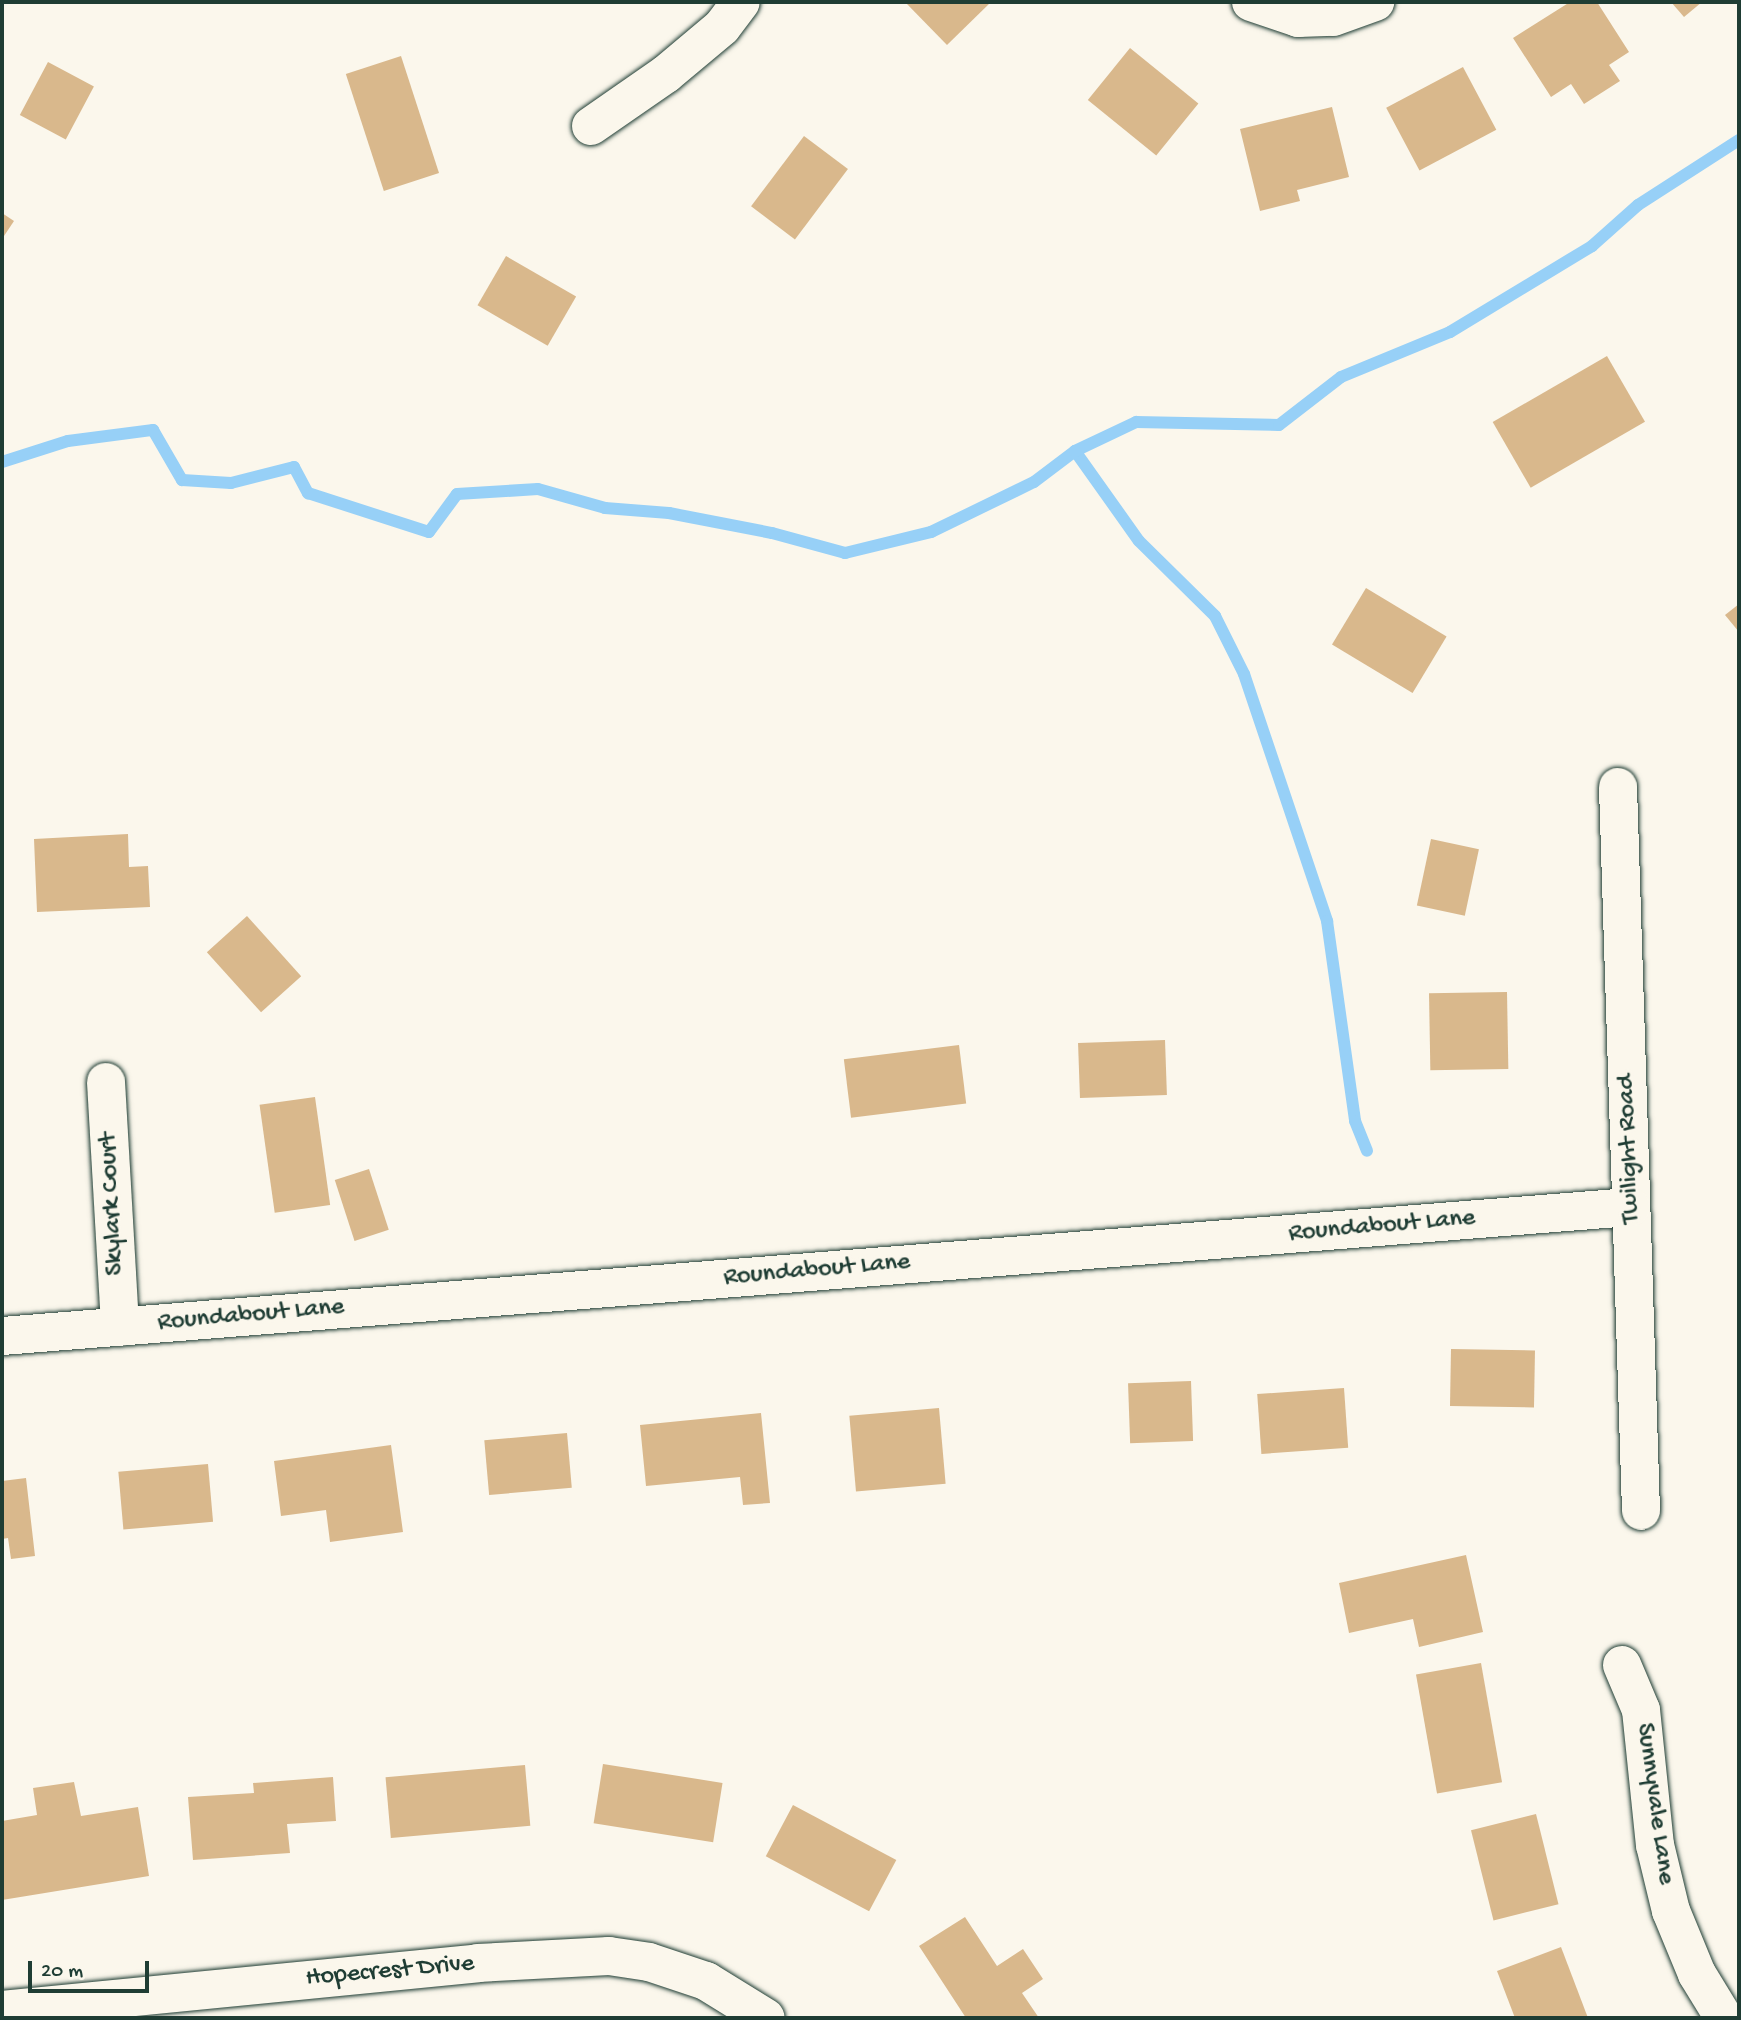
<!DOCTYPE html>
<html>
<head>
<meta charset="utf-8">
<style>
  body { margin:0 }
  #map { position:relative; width:1741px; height:2020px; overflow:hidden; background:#fbf7ec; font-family:"Gochi Hand",sans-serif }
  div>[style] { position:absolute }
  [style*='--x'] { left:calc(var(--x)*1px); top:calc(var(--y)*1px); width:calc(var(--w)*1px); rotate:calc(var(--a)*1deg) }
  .stream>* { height:12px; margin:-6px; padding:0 6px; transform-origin:6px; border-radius:6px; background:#97d0f7 }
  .building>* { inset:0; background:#d9b88c; transform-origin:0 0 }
  .roads { filter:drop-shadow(0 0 2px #1f3d34) drop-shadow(0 0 2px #1f3d34) }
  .minor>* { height:38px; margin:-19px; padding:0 19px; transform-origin:19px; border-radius:19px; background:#fbf7ec }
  span { translate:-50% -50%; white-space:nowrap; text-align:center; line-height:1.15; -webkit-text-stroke:6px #fbf7ec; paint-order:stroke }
  .street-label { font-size:26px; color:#1f3d34 }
  .frame { position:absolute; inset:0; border:4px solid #1f3d34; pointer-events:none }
  .scale { position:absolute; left:28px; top:1961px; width:121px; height:32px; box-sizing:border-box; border:4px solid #1f3d34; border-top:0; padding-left:9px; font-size:21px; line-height:24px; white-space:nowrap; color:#1f3d34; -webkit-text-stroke:5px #fbf7ec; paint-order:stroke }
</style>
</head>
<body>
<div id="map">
  <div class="stream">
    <i style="--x:1075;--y:451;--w:110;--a:54.6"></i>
    <i style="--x:1139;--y:541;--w:107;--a:44.6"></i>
    <i style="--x:1215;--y:616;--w:65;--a:63.4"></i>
    <i style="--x:1244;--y:674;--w:261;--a:71.4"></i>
    <i style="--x:1327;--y:921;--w:202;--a:82"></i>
    <i style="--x:1355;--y:1121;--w:32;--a:68"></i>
    <i style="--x:2;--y:462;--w:69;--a:-17.7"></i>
    <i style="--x:68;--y:441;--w:86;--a:-7.4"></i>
    <i style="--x:153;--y:430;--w:58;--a:59.9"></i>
    <i style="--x:182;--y:480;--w:49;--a:3.5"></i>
    <i style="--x:231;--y:483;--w:65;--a:-14.3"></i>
    <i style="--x:294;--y:467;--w:30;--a:62"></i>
    <i style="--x:308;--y:493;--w:127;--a:17.9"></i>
    <i style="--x:429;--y:532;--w:47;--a:-53.6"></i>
    <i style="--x:457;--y:494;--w:81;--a:-3.5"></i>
    <i style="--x:538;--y:489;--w:70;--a:15.8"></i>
    <i style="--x:605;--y:508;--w:64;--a:4.5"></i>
    <i style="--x:669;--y:513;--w:105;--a:11"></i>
    <i style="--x:772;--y:533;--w:76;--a:15.3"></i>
    <i style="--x:845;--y:553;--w:89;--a:-13.7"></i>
    <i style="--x:931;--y:532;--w:114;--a:-25.9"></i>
    <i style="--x:1034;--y:482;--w:51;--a:-37.1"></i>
    <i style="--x:1075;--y:451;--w:68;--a:-25.4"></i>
    <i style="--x:1136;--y:422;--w:143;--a:1.2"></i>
    <i style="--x:1279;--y:425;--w:78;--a:-37.7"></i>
    <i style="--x:1341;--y:377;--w:118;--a:-22.4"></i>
    <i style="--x:1450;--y:332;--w:166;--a:-31.2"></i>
    <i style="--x:1592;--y:246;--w:62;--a:-41.7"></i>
    <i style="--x:1638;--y:205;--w:120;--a:-32.8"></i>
  </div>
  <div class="building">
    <i style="clip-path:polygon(905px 2px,991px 2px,947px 45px)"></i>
    <i style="clip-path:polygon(1570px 2px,1597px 2px,1629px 52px,1609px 65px,1620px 81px,1584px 104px,1571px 84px,1551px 97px,1513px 38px)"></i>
    <i style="clip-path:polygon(1671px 2px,1702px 2px,1684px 17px)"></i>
    <i style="left:1130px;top:48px;width:88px;height:67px;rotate:39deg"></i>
    <i style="left:401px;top:56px;width:123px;height:58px;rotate:72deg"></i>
    <i style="left:48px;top:62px;width:52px;height:60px;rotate:28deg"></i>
    <i style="left:1463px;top:67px;width:71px;height:87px;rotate:62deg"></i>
    <i style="clip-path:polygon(1332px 107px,1349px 177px,1297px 190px,1300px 201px,1260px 211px,1240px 129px)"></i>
    <i style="left:804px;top:136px;width:55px;height:88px;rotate:37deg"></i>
    <i style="clip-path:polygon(2px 213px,14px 221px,2px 239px)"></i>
    <i style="left:506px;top:256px;width:81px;height:57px;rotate:30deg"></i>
    <i style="left:1607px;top:356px;width:76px;height:132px;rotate:60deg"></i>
    <i style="left:1366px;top:588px;width:94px;height:66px;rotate:31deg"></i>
    <i style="clip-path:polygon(1739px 604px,1739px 632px,1725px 615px)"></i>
    <i style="clip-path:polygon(128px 834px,129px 867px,148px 866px,150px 907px,37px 912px,34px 839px)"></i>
    <i style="left:1431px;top:839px;width:49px;height:68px;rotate:12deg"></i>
    <i style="left:247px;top:916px;width:81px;height:54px;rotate:48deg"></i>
    <i style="left:1507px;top:992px;width:77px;height:78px;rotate:89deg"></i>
    <i style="left:1165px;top:1040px;width:55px;height:87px;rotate:88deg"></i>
    <i style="left:959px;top:1045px;width:59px;height:116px;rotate:83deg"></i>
    <i style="left:315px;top:1097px;width:109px;height:56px;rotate:82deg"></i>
    <i style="left:369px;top:1169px;width:64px;height:36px;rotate:72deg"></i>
    <i style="left:1451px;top:1349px;width:84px;height:57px;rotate:1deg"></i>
    <i style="left:1191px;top:1381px;width:60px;height:63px;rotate:88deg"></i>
    <i style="left:1344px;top:1388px;width:60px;height:87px;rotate:86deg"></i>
    <i style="left:939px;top:1408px;width:76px;height:90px;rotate:85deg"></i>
    <i style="clip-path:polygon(761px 1413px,770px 1503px,743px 1505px,740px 1477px,646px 1486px,640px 1425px)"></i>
    <i style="left:567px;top:1433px;width:55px;height:83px;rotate:85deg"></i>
    <i style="clip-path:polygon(391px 1445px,403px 1532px,330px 1542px,326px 1510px,281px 1516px,274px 1461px)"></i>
    <i style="left:208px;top:1464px;width:58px;height:90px;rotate:85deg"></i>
    <i style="clip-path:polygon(26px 1478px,35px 1556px,11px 1559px,8px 1538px,2px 1539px,2px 1481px)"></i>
    <i style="clip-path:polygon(1466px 1555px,1483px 1632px,1419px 1647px,1413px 1619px,1349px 1633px,1339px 1583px)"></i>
    <i style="left:1481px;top:1663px;width:121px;height:66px;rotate:80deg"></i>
    <i style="left:603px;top:1764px;width:121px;height:60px;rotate:9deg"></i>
    <i style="left:525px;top:1765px;width:61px;height:140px;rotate:85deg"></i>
    <i style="clip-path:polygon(333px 1777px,336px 1821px,287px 1824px,290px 1853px,193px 1860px,188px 1797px,254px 1793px,253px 1783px)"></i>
    <i style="clip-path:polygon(74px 1782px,81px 1816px,138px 1807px,149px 1876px,2px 1900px,2px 1821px,37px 1815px,33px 1788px)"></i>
    <i style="left:793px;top:1805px;width:117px;height:58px;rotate:28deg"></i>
    <i style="left:1536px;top:1814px;width:93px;height:67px;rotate:76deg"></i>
    <i style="clip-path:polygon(965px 1917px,997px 1966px,1023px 1949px,1043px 1979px,1022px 1993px,1039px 2018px,966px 2018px,919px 1946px)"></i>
    <i style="clip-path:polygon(1561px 1947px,1588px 2018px,1515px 2018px,1497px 1971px)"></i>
  </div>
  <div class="roads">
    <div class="minor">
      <i style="--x:1251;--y:2;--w:50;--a:18.8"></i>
      <i style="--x:1298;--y:18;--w:35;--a:-2"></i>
      <i style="--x:1333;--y:17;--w:45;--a:-19.7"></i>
      <i style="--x:591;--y:126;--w:91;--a:-34.7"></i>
      <i style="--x:666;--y:74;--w:73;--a:-40"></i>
      <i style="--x:722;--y:27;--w:31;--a:-53"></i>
      <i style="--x:1618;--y:787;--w:724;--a:88.18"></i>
      <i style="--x:106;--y:1082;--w:245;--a:86.7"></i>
      <i style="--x:2;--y:1336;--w:1634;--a:-4.53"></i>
      <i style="--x:1622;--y:1665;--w:49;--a:67.1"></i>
      <i style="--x:1641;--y:1710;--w:136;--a:84.1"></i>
      <i style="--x:1655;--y:1845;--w:68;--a:76.4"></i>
      <i style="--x:1671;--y:1911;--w:68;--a:67.6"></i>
      <i style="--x:1697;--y:1974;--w:52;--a:58.5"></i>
      <i style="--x:2;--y:2010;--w:478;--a:-5.6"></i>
      <i style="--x:478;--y:1963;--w:131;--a:-3.1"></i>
      <i style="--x:609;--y:1956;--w:40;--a:8.5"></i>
      <i style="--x:649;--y:1962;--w:60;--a:18.4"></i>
      <i style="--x:706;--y:1981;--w:70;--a:31.7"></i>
    </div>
  </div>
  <div class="street-label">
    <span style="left:1630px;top:1149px;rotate:-92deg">Twilight Road</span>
    <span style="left:113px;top:1204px;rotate:-93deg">Skylark Court</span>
    <span style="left:1382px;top:1227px;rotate:-5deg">Roundabout Lane</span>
    <span style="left:817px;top:1271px;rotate:-5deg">Roundabout Lane</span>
    <span style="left:251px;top:1316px;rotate:-5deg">Roundabout Lane</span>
    <span style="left:1654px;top:1804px;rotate:82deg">Sunnyvale Lane</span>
    <span style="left:390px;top:1972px;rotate:-5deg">Hopecrest Drive</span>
  </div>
  <div class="frame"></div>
  <div class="scale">20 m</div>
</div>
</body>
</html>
